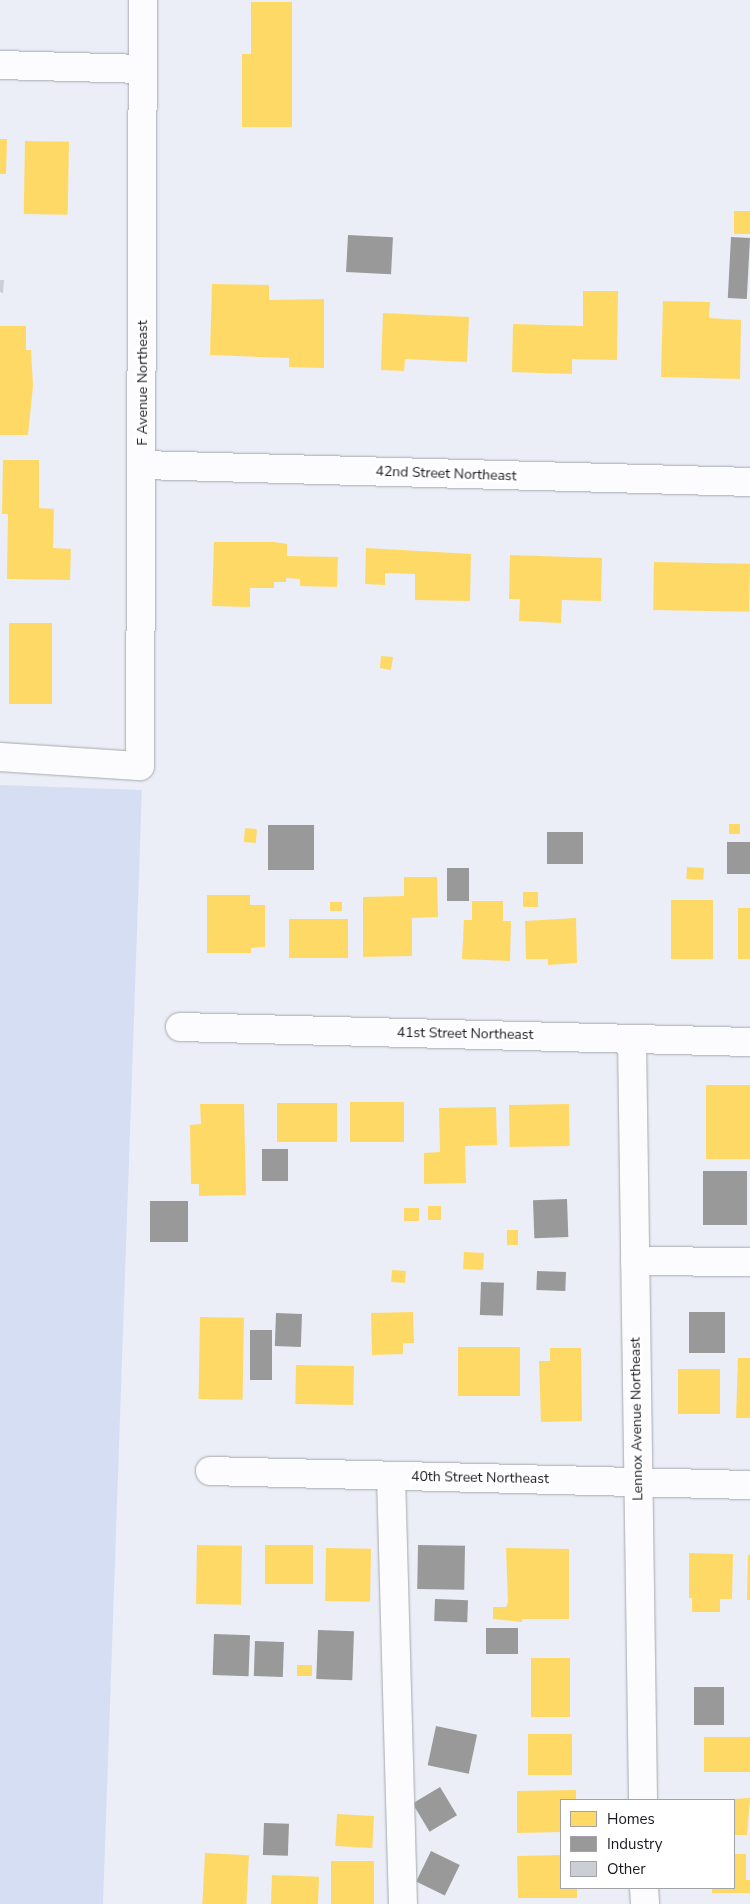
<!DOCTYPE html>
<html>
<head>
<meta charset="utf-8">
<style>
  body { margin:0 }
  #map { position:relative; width:750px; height:1904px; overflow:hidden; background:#ebeef6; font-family:"Nunito Sans",sans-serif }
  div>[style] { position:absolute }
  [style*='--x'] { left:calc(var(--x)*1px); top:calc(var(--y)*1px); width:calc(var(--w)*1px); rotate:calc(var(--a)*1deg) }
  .green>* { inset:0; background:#d6def3; transform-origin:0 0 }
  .homes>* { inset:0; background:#ffd966; transform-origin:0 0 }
  .industry>* { inset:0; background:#999; transform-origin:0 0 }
  .building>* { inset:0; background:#cbced4 }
  .roads { filter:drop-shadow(0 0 1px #a6a9ae) drop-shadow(0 0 1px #a6a9ae) }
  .minor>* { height:28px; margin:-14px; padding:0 14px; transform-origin:14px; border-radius:14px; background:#fcfcfe }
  span { translate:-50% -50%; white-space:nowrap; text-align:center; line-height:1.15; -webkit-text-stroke:5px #fff; paint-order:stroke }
  .street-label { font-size:14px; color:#181a1f }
  .legend { position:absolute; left:560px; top:1799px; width:175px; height:90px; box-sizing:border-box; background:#fff; border:1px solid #a3a3a5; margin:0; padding:6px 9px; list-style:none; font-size:15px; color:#181a1f }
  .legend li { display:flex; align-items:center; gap:10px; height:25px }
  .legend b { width:25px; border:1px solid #a3a3a5 }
</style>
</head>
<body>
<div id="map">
  <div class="green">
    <i style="left:0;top:785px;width:142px;height:1119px;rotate:2deg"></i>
  </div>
  <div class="homes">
    <i style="clip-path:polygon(251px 2px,292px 2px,292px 127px,242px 127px,242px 54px,251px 54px)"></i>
    <i style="clip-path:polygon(0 139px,7px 139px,6px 174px,0 174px)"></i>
    <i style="left:25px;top:141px;width:44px;height:73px;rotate:1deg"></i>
    <i style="left:734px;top:211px;width:16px;height:23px"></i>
    <i style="clip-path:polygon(212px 284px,269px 285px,269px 300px,324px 299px,324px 368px,289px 367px,289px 358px,210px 355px)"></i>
    <i style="clip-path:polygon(583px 291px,618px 291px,617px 360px,572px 359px,572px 374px,512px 372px,513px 324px,583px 326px)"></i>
    <i style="clip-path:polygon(663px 301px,710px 302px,709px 318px,741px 320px,740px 379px,661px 377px)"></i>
    <i style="clip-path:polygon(383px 313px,469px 317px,467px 362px,405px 359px,404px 371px,381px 370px)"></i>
    <i style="clip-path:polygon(0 326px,26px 326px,26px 350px,31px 350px,33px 386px,28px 435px,0 435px)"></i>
    <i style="clip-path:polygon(3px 460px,39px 460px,39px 508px,54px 509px,53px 548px,71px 549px,70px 580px,7px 579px,8px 514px,2px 514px)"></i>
    <i style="clip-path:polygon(214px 542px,274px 542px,287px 544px,287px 556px,338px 557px,337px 587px,300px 586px,300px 579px,286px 578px,286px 582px,274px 582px,274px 588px,250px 588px,250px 607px,212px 606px)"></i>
    <i style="clip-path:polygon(366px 548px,471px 554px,470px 601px,415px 600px,415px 574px,385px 573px,385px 585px,365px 584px)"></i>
    <i style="clip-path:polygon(510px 555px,602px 558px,601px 601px,562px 600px,561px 623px,519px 621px,520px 599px,509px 599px)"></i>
    <i style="left:654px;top:562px;width:96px;height:48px;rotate:1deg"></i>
    <i style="left:9px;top:623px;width:43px;height:81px"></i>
    <i style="clip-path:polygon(381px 656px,393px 657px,391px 670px,380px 668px)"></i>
    <i style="left:729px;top:824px;width:11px;height:10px"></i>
    <i style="left:245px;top:828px;width:12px;height:14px;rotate:5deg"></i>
    <i style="left:687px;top:867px;width:17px;height:12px;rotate:3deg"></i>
    <i style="clip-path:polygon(404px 877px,437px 877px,438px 917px,412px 918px,412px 956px,363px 957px,363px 897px,404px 896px)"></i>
    <i style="left:523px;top:892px;width:15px;height:15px"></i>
    <i style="clip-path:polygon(207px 895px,250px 895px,250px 905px,265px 905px,265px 947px,251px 948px,251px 953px,207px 953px)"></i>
    <i style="left:671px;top:900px;width:42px;height:59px"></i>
    <i style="clip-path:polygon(472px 901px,503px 901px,503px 921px,511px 921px,510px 961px,462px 959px,464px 920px,472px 920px)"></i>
    <i style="left:330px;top:902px;width:12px;height:9px"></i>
    <i style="left:738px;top:908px;width:12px;height:51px"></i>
    <i style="clip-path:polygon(576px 918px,577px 963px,548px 965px,548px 959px,526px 959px,525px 921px)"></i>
    <i style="left:289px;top:919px;width:59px;height:39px"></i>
    <i style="left:706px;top:1085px;width:44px;height:74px"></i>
    <i style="left:404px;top:1102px;width:40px;height:54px;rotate:90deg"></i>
    <i style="left:337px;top:1103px;width:39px;height:60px;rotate:90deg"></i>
    <i style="clip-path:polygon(200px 1104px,244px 1104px,246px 1195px,199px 1196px,199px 1184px,191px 1184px,190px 1125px,201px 1124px)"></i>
    <i style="left:569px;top:1104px;width:42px;height:60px;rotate:89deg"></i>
    <i style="clip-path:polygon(496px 1107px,497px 1145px,465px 1146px,466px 1183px,424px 1184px,424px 1153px,440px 1152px,439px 1108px)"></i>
    <i style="left:428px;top:1206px;width:13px;height:14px"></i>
    <i style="left:419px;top:1208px;width:13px;height:15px;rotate:90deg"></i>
    <i style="left:507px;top:1230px;width:11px;height:15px"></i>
    <i style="left:464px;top:1252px;width:20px;height:17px;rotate:3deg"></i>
    <i style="left:392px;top:1270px;width:14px;height:12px;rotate:4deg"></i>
    <i style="clip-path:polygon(413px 1312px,414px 1343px,403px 1343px,403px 1354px,372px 1355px,371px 1313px)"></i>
    <i style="left:200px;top:1317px;width:44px;height:82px;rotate:1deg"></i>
    <i style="left:458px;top:1347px;width:62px;height:49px"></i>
    <i style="clip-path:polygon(550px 1348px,581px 1348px,582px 1421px,541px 1422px,539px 1361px,550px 1361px)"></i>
    <i style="clip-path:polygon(738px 1358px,750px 1358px,750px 1418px,736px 1418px)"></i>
    <i style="left:296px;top:1365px;width:58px;height:39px;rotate:1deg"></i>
    <i style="left:678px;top:1369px;width:42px;height:45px"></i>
    <i style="left:197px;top:1545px;width:45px;height:59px;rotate:1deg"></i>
    <i style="left:265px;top:1545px;width:48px;height:39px"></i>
    <i style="left:326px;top:1548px;width:45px;height:53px;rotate:1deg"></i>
    <i style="clip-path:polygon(506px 1548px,569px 1549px,569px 1619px,522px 1619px,522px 1622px,493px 1619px,493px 1607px,506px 1607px,508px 1602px)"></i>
    <i style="clip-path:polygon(689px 1553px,733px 1554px,732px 1599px,720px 1599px,720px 1612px,692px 1612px,692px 1598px,689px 1598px)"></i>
    <i style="clip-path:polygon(748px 1555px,750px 1555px,750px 1600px,747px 1600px)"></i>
    <i style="left:531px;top:1658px;width:39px;height:59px"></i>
    <i style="left:297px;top:1665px;width:15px;height:11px"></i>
    <i style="left:528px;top:1734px;width:44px;height:41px"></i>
    <i style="left:750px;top:1737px;width:35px;height:46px;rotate:90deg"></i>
    <i style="clip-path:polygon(576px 1790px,576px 1800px,561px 1800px,561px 1832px,517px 1833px,517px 1791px)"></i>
    <i style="clip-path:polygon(750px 1798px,747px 1835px,734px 1835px,734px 1799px)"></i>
    <i style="left:337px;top:1814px;width:37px;height:32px;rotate:3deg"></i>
    <i style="left:205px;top:1853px;width:44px;height:51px;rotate:3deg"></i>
    <i style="clip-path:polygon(734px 1854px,746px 1854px,746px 1880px,750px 1880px,750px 1893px,712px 1893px,712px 1888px,734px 1888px)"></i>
    <i style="clip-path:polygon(561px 1855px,561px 1888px,577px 1888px,577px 1898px,518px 1898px,517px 1856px)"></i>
    <i style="left:331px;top:1861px;width:43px;height:43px"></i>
    <i style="left:272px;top:1875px;width:47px;height:29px;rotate:2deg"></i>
  </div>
  <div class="industry">
    <i style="left:348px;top:235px;width:45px;height:37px;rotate:3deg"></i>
    <i style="left:731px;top:237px;width:19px;height:61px;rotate:3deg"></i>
    <i style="left:268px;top:825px;width:46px;height:45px"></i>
    <i style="left:583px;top:832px;width:32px;height:36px;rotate:90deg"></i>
    <i style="left:727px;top:842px;width:23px;height:32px"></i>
    <i style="left:447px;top:868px;width:22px;height:33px"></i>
    <i style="left:262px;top:1149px;width:26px;height:32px"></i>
    <i style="left:703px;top:1171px;width:44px;height:54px"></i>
    <i style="left:567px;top:1199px;width:38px;height:34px;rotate:88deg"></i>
    <i style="left:150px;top:1201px;width:38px;height:41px"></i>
    <i style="left:537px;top:1271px;width:29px;height:19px;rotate:2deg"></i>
    <i style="left:481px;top:1282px;width:23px;height:33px;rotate:2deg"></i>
    <i style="left:689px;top:1312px;width:36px;height:41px"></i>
    <i style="left:276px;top:1313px;width:26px;height:33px;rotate:2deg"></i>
    <i style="left:250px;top:1330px;width:22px;height:50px"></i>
    <i style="left:418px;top:1545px;width:47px;height:44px;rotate:1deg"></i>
    <i style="left:435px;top:1599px;width:33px;height:22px;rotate:2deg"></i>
    <i style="left:486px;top:1628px;width:32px;height:26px"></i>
    <i style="left:318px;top:1630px;width:36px;height:49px;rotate:2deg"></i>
    <i style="left:214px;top:1634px;width:36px;height:41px;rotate:2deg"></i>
    <i style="left:255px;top:1641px;width:29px;height:35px;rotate:2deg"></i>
    <i style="left:694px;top:1687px;width:30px;height:38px"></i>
    <i style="left:436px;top:1726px;width:42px;height:40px;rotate:12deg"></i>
    <i style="left:440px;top:1787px;width:33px;height:32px;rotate:59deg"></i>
    <i style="left:264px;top:1823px;width:25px;height:32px;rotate:2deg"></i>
    <i style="left:431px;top:1851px;width:32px;height:34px;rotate:26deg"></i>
  </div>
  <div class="building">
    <i style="clip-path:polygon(0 280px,4px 280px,3px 293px,0 292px)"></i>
  </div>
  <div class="roads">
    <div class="minor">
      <i style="--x:0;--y:65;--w:143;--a:1.6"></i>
      <i style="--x:143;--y:465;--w:607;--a:1.6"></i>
      <i style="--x:0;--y:757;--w:140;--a:3.7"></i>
      <i style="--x:140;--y:766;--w:766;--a:-89.78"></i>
      <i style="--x:180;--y:1027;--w:570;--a:1.51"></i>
      <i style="--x:632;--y:1039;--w:761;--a:89.17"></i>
      <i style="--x:635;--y:1261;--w:115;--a:0.5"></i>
      <i style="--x:210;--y:1471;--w:540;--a:1.49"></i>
      <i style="--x:391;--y:1476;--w:428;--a:88.4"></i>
      <i style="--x:644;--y:1888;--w:16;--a:86"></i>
    </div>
  </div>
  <div class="street-label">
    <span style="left:143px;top:383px;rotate:-90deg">F Avenue Northeast</span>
    <span style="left:446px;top:474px;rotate:2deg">42nd Street Northeast</span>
    <span style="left:465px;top:1034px;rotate:1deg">41st Street Northeast</span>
    <span style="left:637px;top:1419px;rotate:-91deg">Lennox Avenue Northeast</span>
    <span style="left:480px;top:1478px;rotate:1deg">40th Street Northeast</span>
  </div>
  <ul class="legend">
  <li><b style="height:14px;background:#ffd966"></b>Homes</li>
  <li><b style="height:14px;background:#999"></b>Industry</li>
  <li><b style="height:14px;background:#cbced4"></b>Other</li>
  </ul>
</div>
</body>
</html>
